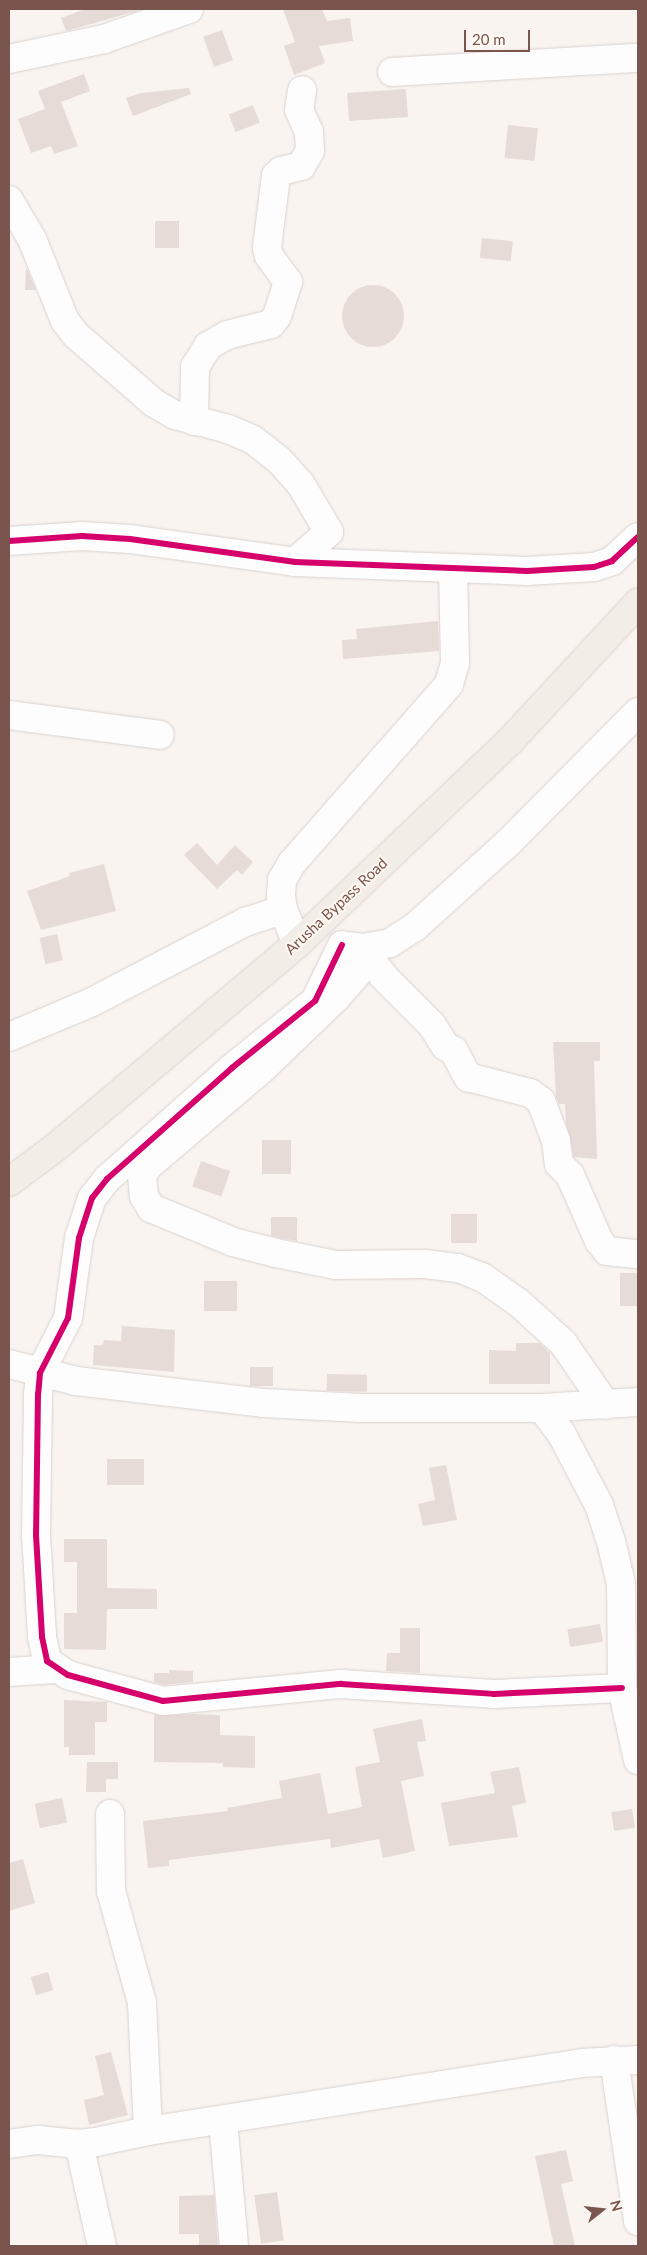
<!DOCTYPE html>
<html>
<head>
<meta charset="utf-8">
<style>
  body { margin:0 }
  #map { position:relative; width:647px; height:2255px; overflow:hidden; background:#f9f4f0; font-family:Lato,sans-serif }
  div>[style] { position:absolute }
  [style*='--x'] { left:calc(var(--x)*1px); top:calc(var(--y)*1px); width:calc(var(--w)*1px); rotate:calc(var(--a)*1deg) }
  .building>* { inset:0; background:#e6dbd7; transform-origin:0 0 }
  .round { border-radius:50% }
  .roads { filter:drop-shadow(0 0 1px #d9d1cd) drop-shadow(0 0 1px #d9d1cd) }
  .minor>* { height:28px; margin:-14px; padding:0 14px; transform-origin:14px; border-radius:14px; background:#fefdfd }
  .major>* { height:28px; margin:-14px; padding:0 14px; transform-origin:14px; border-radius:14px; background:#f3ede8 }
  .cycleway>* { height:6px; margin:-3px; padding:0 3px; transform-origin:3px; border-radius:3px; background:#d6006c }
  span { translate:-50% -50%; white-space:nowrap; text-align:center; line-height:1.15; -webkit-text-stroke:4px #fff8f3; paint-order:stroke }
  .street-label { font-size:15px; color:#79554d }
  .frame { position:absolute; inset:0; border:10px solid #79554d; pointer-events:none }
  .north { position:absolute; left:577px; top:2185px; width:50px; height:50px; -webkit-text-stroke:4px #fff8f3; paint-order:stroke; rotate:74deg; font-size:14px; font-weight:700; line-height:20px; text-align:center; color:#79554d }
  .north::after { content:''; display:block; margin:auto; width:18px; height:22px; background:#79554d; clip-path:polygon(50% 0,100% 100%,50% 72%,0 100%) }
  .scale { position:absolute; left:464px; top:30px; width:66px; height:22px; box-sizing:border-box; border:2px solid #79554d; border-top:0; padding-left:6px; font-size:15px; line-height:18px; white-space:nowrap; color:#79554d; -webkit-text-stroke:4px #fff8f3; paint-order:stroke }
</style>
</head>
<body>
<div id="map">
  <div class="building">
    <i style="clip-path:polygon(85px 9px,137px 9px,137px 11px,66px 31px,61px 18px)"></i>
    <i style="clip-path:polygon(283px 9px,322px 9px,327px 21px,350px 18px,353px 41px,319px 46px,325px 63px,294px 75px,284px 46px,295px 42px)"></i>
    <i style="left:222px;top:30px;width:32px;height:20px;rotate:70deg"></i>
    <i style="clip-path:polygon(84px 74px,90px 91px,61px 102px,78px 146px,54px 154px,51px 146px,31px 153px,18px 119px,45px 109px,38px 91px)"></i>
    <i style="clip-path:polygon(189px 88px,191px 94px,133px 116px,126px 98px,141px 93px)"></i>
    <i style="left:406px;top:89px;width:28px;height:59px;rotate:86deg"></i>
    <i style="left:253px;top:105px;width:19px;height:26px;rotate:69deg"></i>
    <i style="left:508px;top:125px;width:30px;height:33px;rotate:6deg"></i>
    <i style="left:155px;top:221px;width:24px;height:27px"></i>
    <i style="left:482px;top:238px;width:31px;height:20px;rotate:6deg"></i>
    <i style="clip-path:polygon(26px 269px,27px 269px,36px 290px,25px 290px)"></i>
    <i class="round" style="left:342px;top:285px;width:62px;height:62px"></i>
    <i style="clip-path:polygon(438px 621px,439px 651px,343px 659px,342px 640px,357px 639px,356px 629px)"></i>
    <i style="clip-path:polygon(197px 843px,217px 865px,235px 845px,253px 862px,242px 875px,237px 870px,217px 889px,184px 855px)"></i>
    <i style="clip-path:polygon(104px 864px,116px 911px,41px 930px,27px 891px,70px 876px,69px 873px)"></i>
    <i style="left:57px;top:934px;width:27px;height:18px;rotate:77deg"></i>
    <i style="clip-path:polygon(553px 1042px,600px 1042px,600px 1061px,594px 1061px,597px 1159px,574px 1157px,566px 1122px,565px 1104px,559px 1104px,556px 1096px)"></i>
    <i style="left:262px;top:1140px;width:29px;height:34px"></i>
    <i style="left:201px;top:1161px;width:31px;height:27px;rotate:19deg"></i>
    <i style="left:451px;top:1214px;width:26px;height:29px"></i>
    <i style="clip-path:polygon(271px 1217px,297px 1217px,297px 1241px,271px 1236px)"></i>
    <i style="left:620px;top:1273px;width:18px;height:33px"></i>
    <i style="left:204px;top:1281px;width:33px;height:30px"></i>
    <i style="clip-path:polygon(122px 1326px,175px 1330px,174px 1372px,93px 1365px,94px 1345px,103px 1345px,104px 1340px,121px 1341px)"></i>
    <i style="clip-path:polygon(516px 1343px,540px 1343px,550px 1353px,550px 1384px,489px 1384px,489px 1350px,516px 1351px)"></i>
    <i style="left:250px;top:1367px;width:23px;height:19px"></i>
    <i style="left:327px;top:1374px;width:40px;height:17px;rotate:1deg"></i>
    <i style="left:107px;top:1459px;width:37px;height:26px"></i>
    <i style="clip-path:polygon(446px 1465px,457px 1520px,423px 1526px,418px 1504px,435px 1500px,429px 1468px)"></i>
    <i style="clip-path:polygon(64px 1539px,107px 1539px,107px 1588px,157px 1589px,157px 1609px,107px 1609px,106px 1650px,64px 1649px,64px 1613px,77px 1613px,77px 1562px,64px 1562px)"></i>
    <i style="left:600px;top:1624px;width:18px;height:33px;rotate:81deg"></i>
    <i style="clip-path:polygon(400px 1628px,420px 1628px,420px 1673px,386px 1671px,387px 1653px,400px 1653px)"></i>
    <i style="clip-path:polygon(169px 1670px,193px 1671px,193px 1682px,164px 1685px,154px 1682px,154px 1673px,169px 1673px)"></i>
    <i style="clip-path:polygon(64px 1700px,107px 1702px,107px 1722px,95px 1722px,95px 1755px,69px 1755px,69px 1747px,64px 1747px)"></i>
    <i style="clip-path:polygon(193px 1714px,220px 1715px,220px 1735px,255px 1736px,255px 1768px,223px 1767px,223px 1763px,154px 1762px,154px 1715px)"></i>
    <i style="clip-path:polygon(422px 1719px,426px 1741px,417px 1742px,424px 1776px,401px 1781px,415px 1851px,383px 1858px,379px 1839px,331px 1848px,330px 1839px,169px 1860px,169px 1866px,148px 1868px,143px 1821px,228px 1811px,227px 1808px,282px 1798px,279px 1781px,320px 1773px,328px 1814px,362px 1807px,355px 1767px,380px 1762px,373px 1729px)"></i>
    <i style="clip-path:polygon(87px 1762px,118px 1762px,118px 1779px,106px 1779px,106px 1792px,86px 1792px)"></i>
    <i style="clip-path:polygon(519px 1767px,526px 1803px,512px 1806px,518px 1837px,449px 1846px,441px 1803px,495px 1793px,490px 1772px)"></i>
    <i style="left:62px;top:1798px;width:25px;height:28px;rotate:78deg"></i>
    <i style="left:632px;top:1809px;width:19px;height:21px;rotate:81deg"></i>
    <i style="clip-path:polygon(23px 1859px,35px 1903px,9px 1911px,9px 1863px)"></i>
    <i style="left:48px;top:1972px;width:19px;height:18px;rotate:74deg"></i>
    <i style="clip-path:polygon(111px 2052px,128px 2115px,89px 2125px,84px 2100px,104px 2095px,95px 2056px)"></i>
    <i style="clip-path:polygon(566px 2150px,573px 2181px,561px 2184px,575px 2246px,554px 2246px,535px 2156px)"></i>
    <i style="left:277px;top:2192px;width:49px;height:23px;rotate:82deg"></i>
    <i style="clip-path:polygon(214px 2195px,218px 2246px,199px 2246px,199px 2234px,179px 2234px,179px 2196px)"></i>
  </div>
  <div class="roads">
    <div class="minor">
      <i style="--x:9;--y:59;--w:97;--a:-11.9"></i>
      <i style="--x:104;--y:39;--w:90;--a:-19.4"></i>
      <i style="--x:392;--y:72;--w:246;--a:-3.3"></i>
      <i style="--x:9;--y:200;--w:45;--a:59.5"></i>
      <i style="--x:32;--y:239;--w:88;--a:68.1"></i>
      <i style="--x:65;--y:321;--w:18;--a:52"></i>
      <i style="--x:76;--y:335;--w:103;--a:41.1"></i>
      <i style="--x:154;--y:403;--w:24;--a:30"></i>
      <i style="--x:175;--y:415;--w:55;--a:14.8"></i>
      <i style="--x:228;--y:429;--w:26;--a:23"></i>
      <i style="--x:252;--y:439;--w:34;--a:38"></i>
      <i style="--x:279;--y:460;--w:31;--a:48"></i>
      <i style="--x:300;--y:483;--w:57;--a:59.4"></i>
      <i style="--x:329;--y:532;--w:45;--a:138.6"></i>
      <i style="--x:194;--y:421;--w:54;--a:-88.9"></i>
      <i style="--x:195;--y:367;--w:25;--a:-58"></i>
      <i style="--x:208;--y:346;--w:22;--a:-30"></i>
      <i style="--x:227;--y:335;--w:45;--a:-14"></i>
      <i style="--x:271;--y:324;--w:10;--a:-53"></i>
      <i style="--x:277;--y:316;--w:36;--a:-72"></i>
      <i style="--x:288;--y:282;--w:32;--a:-126"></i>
      <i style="--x:269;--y:256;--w:9;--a:-103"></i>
      <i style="--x:267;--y:247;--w:72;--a:-82.8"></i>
      <i style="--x:276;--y:176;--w:7;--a:-45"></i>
      <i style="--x:281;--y:171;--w:21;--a:-14"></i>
      <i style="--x:301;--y:166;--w:17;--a:-59"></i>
      <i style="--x:310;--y:151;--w:19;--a:-93"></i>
      <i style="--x:309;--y:132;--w:24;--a:-114"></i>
      <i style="--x:299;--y:110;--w:20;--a:-81"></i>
      <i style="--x:9;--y:541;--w:73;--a:-3.9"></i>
      <i style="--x:82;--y:536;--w:48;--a:3.6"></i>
      <i style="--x:130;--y:539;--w:167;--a:7.9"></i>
      <i style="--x:295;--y:562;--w:232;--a:2.2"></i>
      <i style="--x:527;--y:571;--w:67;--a:-3.4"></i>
      <i style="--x:594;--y:567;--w:19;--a:-18"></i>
      <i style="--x:612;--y:561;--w:35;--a:-43"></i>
      <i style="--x:9;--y:715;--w:152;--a:7.5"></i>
      <i style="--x:297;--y:944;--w:37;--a:-112"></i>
      <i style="--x:283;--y:910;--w:15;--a:-98"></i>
      <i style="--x:281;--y:895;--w:15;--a:-86"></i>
      <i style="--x:282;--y:880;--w:20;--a:-60"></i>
      <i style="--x:292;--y:863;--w:238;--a:-48.7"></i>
      <i style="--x:449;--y:684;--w:22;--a:-74"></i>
      <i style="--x:455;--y:663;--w:94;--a:-91.2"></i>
      <i style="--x:342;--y:945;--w:62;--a:115.7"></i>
      <i style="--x:315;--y:1001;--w:107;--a:141.1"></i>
      <i style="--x:232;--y:1068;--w:167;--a:138.4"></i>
      <i style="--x:107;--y:1179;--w:24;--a:128"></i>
      <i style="--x:92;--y:1198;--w:42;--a:108"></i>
      <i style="--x:79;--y:1238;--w:81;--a:97.8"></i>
      <i style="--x:68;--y:1318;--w:62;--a:117"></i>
      <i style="--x:40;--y:1373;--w:21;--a:95"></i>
      <i style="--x:38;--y:1394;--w:141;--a:90.8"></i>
      <i style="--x:36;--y:1535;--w:102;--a:86.6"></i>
      <i style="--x:42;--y:1637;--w:25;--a:78"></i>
      <i style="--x:47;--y:1661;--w:25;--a:34"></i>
      <i style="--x:68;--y:1675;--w:98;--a:15.3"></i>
      <i style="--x:163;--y:1701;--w:179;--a:-5.5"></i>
      <i style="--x:341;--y:1684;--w:153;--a:3.7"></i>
      <i style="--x:494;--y:1694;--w:128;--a:-2.7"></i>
      <i style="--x:349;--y:946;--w:14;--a:8"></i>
      <i style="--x:363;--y:948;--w:27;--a:-10"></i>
      <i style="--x:390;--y:943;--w:30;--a:-33"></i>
      <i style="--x:415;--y:927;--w:127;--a:-42.1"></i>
      <i style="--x:509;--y:842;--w:183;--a:-45.2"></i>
      <i style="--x:363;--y:948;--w:34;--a:54"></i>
      <i style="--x:383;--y:976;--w:69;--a:45"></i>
      <i style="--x:432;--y:1025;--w:25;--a:58"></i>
      <i style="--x:445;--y:1046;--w:10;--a:29"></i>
      <i style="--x:454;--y:1051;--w:30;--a:62"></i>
      <i style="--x:468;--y:1077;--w:64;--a:14.5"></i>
      <i style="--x:530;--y:1093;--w:14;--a:36"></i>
      <i style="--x:541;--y:1101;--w:43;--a:69.4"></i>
      <i style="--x:556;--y:1141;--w:23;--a:83"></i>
      <i style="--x:559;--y:1164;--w:16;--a:45"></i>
      <i style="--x:570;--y:1175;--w:72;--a:66.3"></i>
      <i style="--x:599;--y:1241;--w:13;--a:51"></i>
      <i style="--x:607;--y:1251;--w:31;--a:6"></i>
      <i style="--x:371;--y:958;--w:53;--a:131.2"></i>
      <i style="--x:336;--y:998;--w:101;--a:136.2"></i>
      <i style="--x:263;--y:1068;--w:150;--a:139.6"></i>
      <i style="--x:149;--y:1165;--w:12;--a:125"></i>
      <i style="--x:142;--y:1175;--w:21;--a:85"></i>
      <i style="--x:144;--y:1196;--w:14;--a:60"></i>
      <i style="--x:151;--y:1208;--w:89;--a:22.5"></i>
      <i style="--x:233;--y:1242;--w:44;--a:14.3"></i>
      <i style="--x:276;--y:1253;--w:61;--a:11.3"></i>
      <i style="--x:336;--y:1265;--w:89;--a:-0.6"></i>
      <i style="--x:425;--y:1264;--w:33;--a:7"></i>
      <i style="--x:458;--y:1268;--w:26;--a:21"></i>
      <i style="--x:482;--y:1277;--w:45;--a:35.1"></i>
      <i style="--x:519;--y:1303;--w:59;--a:42.3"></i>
      <i style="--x:563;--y:1343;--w:75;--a:55.3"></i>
      <i style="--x:9;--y:1037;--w:90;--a:-22.9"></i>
      <i style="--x:92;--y:1002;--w:173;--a:-27.6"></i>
      <i style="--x:245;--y:922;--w:40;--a:-18"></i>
      <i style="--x:9;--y:1364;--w:69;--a:14.2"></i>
      <i style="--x:76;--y:1381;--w:188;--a:6.7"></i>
      <i style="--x:263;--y:1403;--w:99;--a:2.9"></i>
      <i style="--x:362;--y:1408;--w:180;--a:0"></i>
      <i style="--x:542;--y:1408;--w:96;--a:-3.6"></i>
      <i style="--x:542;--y:1408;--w:31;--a:53"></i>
      <i style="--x:561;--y:1433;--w:81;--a:62.2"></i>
      <i style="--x:599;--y:1505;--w:38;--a:72"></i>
      <i style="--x:611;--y:1541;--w:44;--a:76.9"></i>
      <i style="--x:621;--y:1584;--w:104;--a:89.4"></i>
      <i style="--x:622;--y:1688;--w:74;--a:77.5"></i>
      <i style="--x:9;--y:1672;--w:45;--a:-3.8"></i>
      <i style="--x:110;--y:1814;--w:77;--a:89.3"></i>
      <i style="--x:111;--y:1891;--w:116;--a:74.5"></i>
      <i style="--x:142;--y:2003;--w:128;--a:87.3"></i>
      <i style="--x:614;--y:2060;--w:163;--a:81.5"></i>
      <i style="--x:223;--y:2120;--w:126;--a:85"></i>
      <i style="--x:9;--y:2144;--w:29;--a:-8"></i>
      <i style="--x:38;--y:2140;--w:41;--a:5.6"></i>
      <i style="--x:79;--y:2144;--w:17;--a:-7"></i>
      <i style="--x:96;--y:2142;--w:53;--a:-11.9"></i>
      <i style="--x:148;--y:2131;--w:438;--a:-8.9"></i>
      <i style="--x:581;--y:2063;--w:57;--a:-3"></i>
      <i style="--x:79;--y:2144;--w:105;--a:77.3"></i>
    </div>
    <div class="major">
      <i style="--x:9;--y:1182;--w:59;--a:-36.7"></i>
      <i style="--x:56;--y:1147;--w:315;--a:-40.1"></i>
      <i style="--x:297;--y:944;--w:296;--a:-43.6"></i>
      <i style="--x:511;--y:740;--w:187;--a:-47.2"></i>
    </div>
  </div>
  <div class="cycleway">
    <i style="--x:9;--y:541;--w:73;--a:-3.9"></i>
    <i style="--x:82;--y:536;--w:48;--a:3.6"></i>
    <i style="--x:130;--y:539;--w:167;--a:7.9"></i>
    <i style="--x:295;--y:562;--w:232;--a:2.2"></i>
    <i style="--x:527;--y:571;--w:67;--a:-3.4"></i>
    <i style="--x:594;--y:567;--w:19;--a:-18"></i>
    <i style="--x:612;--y:561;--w:35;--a:-43"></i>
    <i style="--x:342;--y:945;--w:62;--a:115.7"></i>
    <i style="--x:315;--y:1001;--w:107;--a:141.1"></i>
    <i style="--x:232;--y:1068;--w:167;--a:138.4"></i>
    <i style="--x:107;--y:1179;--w:24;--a:128"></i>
    <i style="--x:92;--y:1198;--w:42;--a:108"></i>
    <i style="--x:79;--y:1238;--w:81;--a:97.8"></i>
    <i style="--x:68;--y:1318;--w:62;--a:117"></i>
    <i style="--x:40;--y:1373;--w:21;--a:95"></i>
    <i style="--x:38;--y:1394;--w:141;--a:90.8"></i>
    <i style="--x:36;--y:1535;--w:102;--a:86.6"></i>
    <i style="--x:42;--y:1637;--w:25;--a:78"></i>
    <i style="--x:47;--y:1661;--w:25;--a:34"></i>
    <i style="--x:68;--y:1675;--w:98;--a:15.3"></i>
    <i style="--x:163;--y:1701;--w:179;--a:-5.5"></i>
    <i style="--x:341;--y:1684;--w:153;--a:3.7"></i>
    <i style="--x:494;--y:1694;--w:128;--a:-2.7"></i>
  </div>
  <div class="street-label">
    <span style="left:336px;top:906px;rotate:-43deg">Arusha Bypass Road</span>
  </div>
  <div class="frame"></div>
  <div class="north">N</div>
  <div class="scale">20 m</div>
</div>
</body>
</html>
